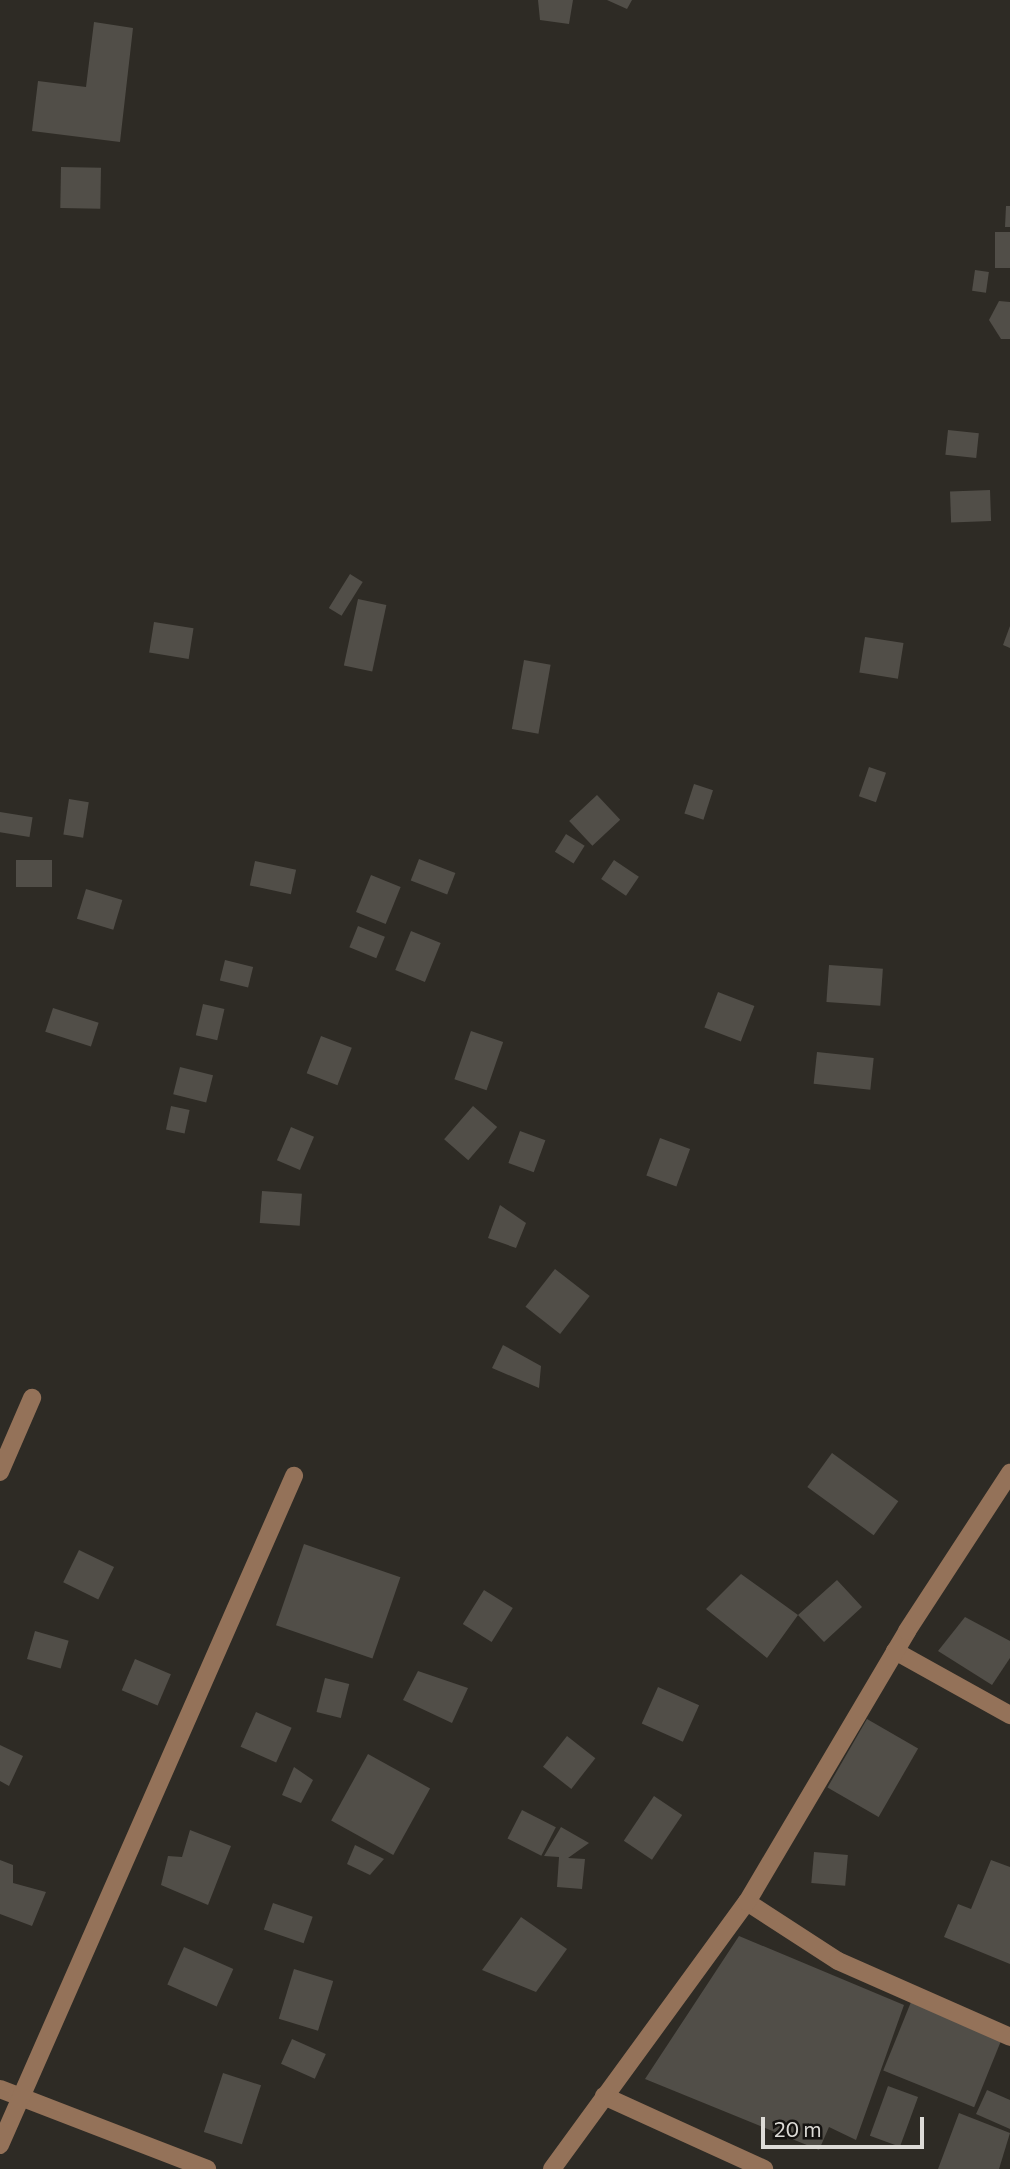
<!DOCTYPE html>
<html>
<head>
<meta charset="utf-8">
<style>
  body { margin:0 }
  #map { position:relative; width:1010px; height:2169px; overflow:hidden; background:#2e2b25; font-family:Commissioner,sans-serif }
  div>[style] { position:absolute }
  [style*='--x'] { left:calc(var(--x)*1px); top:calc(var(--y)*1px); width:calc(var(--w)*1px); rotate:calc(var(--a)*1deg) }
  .building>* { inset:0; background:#514e48; transform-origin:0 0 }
  .minor>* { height:18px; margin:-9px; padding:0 9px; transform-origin:9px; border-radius:9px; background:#947259 }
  span { translate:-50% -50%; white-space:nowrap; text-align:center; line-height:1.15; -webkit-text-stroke:6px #151311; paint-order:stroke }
  .scale { position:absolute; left:761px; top:2117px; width:163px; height:32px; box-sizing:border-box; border:4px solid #dddbd7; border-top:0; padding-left:9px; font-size:21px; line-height:24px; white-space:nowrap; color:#dddbd7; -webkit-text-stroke:5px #151311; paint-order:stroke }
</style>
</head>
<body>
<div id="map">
  <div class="building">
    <i style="clip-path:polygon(538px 0,573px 0,569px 24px,540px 20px)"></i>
    <i style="clip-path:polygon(607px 0,632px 0,627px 9px)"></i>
    <i style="clip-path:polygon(94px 22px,133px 28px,120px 142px,32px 131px,38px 81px,86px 87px)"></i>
    <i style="left:61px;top:167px;width:40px;height:41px;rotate:1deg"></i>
    <i style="clip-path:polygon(1006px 206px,1010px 206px,1010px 227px,1005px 227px)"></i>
    <i style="left:995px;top:232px;width:15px;height:36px"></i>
    <i style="left:975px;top:270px;width:14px;height:21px;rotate:8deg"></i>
    <i style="clip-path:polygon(999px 301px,1010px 302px,1010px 339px,1001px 339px,989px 320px)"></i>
    <i style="left:948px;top:430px;width:31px;height:25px;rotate:6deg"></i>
    <i style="left:990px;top:490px;width:31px;height:40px;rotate:88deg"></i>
    <i style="left:350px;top:574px;width:15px;height:40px;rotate:32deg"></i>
    <i style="left:358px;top:599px;width:29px;height:68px;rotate:12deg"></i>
    <i style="left:154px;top:622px;width:40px;height:31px;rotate:9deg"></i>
    <i style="clip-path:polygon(1010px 626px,1010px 648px,1003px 645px)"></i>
    <i style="left:865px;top:637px;width:39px;height:36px;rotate:9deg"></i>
    <i style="left:524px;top:660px;width:27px;height:70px;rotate:10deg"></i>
    <i style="left:869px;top:767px;width:18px;height:31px;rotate:19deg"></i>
    <i style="left:694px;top:784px;width:20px;height:31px;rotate:18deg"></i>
    <i style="left:597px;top:795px;width:34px;height:38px;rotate:47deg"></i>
    <i style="left:69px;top:799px;width:20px;height:36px;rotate:9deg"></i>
    <i style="left:0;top:812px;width:33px;height:20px;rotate:9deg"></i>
    <i style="left:566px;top:834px;width:22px;height:21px;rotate:32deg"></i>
    <i style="left:419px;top:859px;width:39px;height:23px;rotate:21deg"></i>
    <i style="left:16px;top:860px;width:36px;height:27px"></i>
    <i style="left:614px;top:860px;width:30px;height:23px;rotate:34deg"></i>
    <i style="left:255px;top:861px;width:42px;height:25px;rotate:12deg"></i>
    <i style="left:371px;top:875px;width:32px;height:40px;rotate:22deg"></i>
    <i style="left:86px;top:889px;width:38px;height:31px;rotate:17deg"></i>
    <i style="left:358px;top:926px;width:29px;height:23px;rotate:22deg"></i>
    <i style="left:411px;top:931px;width:32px;height:42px;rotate:22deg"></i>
    <i style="left:225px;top:960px;width:29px;height:21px;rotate:14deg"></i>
    <i style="left:829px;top:965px;width:54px;height:37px;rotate:4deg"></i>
    <i style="left:718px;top:992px;width:39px;height:38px;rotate:21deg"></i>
    <i style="left:203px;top:1004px;width:22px;height:32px;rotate:13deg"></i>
    <i style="left:53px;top:1008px;width:48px;height:25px;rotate:18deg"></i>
    <i style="left:471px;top:1031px;width:34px;height:51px;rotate:19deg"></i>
    <i style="left:321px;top:1036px;width:33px;height:40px;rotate:21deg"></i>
    <i style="left:817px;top:1052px;width:57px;height:32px;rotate:6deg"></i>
    <i style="left:180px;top:1067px;width:34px;height:28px;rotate:14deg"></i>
    <i style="left:171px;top:1106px;width:19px;height:24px;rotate:12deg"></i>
    <i style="left:473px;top:1106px;width:32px;height:44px;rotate:41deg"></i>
    <i style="left:291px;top:1127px;width:25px;height:36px;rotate:23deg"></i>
    <i style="left:520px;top:1131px;width:27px;height:34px;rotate:20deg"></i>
    <i style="left:660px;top:1138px;width:32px;height:40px;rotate:20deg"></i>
    <i style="left:262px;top:1191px;width:40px;height:32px;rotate:4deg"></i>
    <i style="clip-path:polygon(500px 1205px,526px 1223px,516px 1248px,488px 1238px)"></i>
    <i style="left:555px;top:1269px;width:44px;height:48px;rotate:38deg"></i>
    <i style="clip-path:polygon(503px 1345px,541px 1366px,539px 1388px,492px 1368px)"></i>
    <i style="left:832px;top:1453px;width:82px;height:42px;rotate:36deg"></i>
    <i style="left:304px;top:1544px;width:102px;height:86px;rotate:19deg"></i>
    <i style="left:79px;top:1550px;width:39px;height:36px;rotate:26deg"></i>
    <i style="clip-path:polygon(741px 1574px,798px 1615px,837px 1580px,862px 1607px,824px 1642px,798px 1615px,767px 1658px,706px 1609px)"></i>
    <i style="left:484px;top:1590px;width:34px;height:40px;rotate:32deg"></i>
    <i style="clip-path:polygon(965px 1617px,1010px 1641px,1010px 1658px,992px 1685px,938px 1651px)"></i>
    <i style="left:35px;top:1631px;width:35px;height:29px;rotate:16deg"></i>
    <i style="left:135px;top:1659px;width:39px;height:34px;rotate:23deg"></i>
    <i style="clip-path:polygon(418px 1671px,468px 1688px,452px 1723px,403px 1700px)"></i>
    <i style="left:325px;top:1678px;width:25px;height:35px;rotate:14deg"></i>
    <i style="left:658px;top:1687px;width:45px;height:40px;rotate:24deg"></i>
    <i style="left:256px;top:1712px;width:39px;height:38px;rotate:24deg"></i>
    <i style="left:867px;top:1719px;width:59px;height:79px;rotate:30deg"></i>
    <i style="left:567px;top:1736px;width:36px;height:39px;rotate:38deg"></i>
    <i style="clip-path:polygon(0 1745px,23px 1756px,9px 1786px,0 1781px)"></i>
    <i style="left:368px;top:1754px;width:71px;height:76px;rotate:29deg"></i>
    <i style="clip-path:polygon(294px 1767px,313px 1780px,301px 1803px,282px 1795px)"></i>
    <i style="left:654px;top:1796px;width:34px;height:54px;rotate:34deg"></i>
    <i style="left:522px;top:1810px;width:38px;height:32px;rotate:27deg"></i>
    <i style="clip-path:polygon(561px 1827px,589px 1843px,568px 1858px,585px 1859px,582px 1889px,557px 1887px,559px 1857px,544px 1856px)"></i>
    <i style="clip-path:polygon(190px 1830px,231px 1846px,208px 1905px,161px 1885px,168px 1856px,182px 1857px)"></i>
    <i style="clip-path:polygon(355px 1845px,384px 1859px,370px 1875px,347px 1864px)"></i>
    <i style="left:814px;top:1852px;width:34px;height:31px;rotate:5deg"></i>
    <i style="clip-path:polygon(0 1860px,13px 1865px,13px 1883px,46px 1892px,32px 1926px,0 1914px)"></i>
    <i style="clip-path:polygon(991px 1860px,1010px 1867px,1010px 1964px,944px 1937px,958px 1904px,971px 1909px)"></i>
    <i style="left:273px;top:1903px;width:42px;height:28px;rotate:19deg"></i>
    <i style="clip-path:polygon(521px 1917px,567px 1949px,536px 1992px,482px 1970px)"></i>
    <i style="clip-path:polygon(739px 1936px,904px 2005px,856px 2140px,829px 2127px,819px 2150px,645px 2079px)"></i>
    <i style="left:184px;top:1947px;width:54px;height:41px;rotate:24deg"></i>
    <i style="left:294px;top:1969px;width:41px;height:52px;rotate:17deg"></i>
    <i style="left:911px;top:2002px;width:98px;height:74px;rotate:22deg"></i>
    <i style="left:292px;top:2039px;width:37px;height:27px;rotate:24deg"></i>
    <i style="left:223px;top:2073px;width:40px;height:62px;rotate:18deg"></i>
    <i style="left:888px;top:2086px;width:32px;height:53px;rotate:20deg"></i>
    <i style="clip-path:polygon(987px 2090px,1010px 2100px,1010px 2129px,976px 2114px)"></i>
    <i style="clip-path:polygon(959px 2113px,1010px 2133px,999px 2169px,938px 2169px)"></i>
  </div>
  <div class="minor">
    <i style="--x:0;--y:1472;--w:81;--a:-66.6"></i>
    <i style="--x:895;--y:1651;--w:132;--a:29.1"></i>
    <i style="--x:747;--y:1902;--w:108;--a:33"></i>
    <i style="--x:838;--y:1961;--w:188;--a:23.8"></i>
    <i style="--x:0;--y:2089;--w:222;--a:21.1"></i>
    <i style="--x:604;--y:2096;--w:176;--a:24.5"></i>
    <i style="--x:0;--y:2145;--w:731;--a:-66.28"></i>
    <i style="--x:552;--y:2169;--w:331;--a:-53.9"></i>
    <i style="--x:747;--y:1902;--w:315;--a:-59.4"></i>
    <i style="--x:907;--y:1631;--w:189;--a:-56.9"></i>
  </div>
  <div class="scale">20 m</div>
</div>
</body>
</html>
